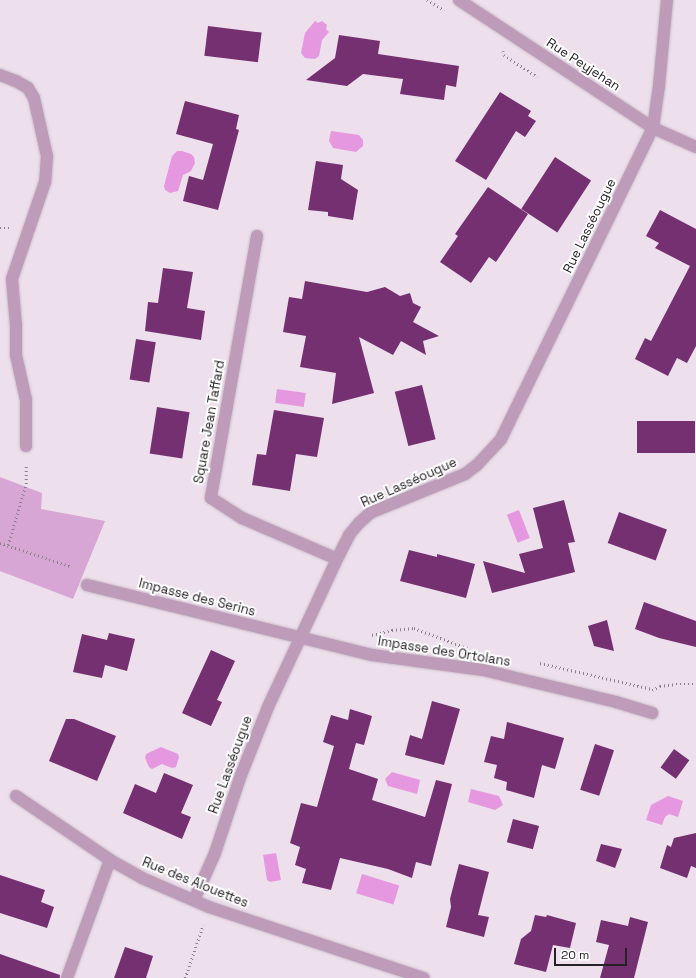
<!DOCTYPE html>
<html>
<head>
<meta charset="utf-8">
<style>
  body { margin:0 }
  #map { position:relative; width:696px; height:978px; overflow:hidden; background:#eddfec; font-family:"Space Grotesk",sans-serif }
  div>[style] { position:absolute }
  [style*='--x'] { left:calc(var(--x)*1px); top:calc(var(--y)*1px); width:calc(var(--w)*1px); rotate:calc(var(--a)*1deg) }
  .green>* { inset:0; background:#d8a6d4 }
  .water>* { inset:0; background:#e598df; transform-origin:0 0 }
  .building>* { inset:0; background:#753072; transform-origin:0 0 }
  .path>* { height:2.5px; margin-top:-1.25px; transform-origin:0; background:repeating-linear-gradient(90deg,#8b828b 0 1px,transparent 0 4px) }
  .roads { filter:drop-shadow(0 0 1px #c9bdc8) drop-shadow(0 0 1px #c9bdc8) }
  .minor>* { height:12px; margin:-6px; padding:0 6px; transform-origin:6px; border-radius:6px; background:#bd9bb9 }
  span { translate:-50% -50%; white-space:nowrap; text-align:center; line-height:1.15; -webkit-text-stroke:4px #fff; paint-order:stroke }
  .street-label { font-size:13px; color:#262126 }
  .scale { position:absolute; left:554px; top:948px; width:73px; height:18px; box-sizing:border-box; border:2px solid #262126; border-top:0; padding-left:5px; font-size:12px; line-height:14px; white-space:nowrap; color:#262126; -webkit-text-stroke:3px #fff; paint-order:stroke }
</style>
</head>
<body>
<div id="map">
  <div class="green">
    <i style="clip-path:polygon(0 477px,42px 493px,41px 509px,105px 521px,73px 599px,0 571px)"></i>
  </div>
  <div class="water">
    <i style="clip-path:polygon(315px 21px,318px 23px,322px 21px,327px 25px,326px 29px,329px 32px,322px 40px,319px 56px,315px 59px,305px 58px,301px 53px,305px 33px)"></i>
    <i style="clip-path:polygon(331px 131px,359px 135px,363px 140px,363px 146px,356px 152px,333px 148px,329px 141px)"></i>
    <i style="clip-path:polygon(177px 151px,182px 151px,191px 154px,194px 157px,195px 163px,191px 171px,183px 175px,178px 191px,170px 193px,165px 190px,164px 186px,172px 156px)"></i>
    <i style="left:277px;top:389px;width:29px;height:14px;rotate:8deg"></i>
    <i style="left:519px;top:510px;width:30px;height:13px;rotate:69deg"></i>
    <i style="clip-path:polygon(161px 747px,178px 754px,179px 757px,176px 767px,172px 768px,162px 764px,152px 769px,149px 767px,145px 758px,146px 754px)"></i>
    <i style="clip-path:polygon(392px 772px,420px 780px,417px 794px,388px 786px,385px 779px)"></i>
    <i style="clip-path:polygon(471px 789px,499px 796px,503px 805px,495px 810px,468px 802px)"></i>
    <i style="clip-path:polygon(668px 796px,683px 801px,678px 817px,669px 814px,665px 817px,662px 825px,646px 820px,651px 805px)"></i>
    <i style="clip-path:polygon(276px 853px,281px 880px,270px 882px,267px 880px,263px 855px)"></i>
    <i style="left:362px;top:874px;width:39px;height:20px;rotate:17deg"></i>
  </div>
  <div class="building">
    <i style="left:208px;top:26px;width:54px;height:30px;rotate:7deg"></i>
    <i style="clip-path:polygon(339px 35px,380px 41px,378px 54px,459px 66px,456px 87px,446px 85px,444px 100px,400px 94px,403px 79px,363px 74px,347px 86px,306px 80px,335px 58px)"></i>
    <i style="clip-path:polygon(500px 92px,531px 111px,528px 116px,536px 121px,525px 137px,516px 131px,486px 180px,455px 161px)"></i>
    <i style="clip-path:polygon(185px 101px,239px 115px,236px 129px,239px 130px,218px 210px,183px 201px,189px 176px,203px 180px,213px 144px,176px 134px)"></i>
    <i style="left:555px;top:157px;width:43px;height:62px;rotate:33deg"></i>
    <i style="clip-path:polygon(316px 161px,343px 165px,341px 179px,358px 190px,353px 220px,328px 216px,328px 212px,308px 210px)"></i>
    <i style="clip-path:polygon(488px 187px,528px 214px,496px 262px,489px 257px,471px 283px,440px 262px,458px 236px,455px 234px)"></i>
    <i style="clip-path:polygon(660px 210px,696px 229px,696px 346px,687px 363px,677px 358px,668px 376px,635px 359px,645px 338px,651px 341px,690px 266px,655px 248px,659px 243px,646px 236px)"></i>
    <i style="clip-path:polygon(163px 268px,193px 272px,187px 308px,205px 311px,201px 340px,145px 331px,148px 302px,158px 303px)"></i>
    <i style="clip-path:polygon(305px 281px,367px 292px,385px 287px,400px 296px,410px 293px,413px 303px,421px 307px,413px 322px,439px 336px,423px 341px,426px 355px,401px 341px,393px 355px,359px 337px,374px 393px,332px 404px,336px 373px,300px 367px,306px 336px,283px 332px,289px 297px,302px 299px)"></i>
    <i style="left:136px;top:339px;width:20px;height:41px;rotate:9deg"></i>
    <i style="left:422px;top:385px;width:56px;height:28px;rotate:76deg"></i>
    <i style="left:157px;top:407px;width:33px;height:47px;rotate:9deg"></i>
    <i style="clip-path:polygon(274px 410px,324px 418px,317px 457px,296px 454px,290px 491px,252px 485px,257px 454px,266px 455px)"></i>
    <i style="left:637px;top:421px;width:58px;height:32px"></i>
    <i style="clip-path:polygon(564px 500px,575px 542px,568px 543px,575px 572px,492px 593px,483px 561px,525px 573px,519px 554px,543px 548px,533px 508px)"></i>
    <i style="left:619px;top:512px;width:51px;height:33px;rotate:20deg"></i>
    <i style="clip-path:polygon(409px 550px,437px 557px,437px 554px,475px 564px,466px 598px,400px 581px)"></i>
    <i style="clip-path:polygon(644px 602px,696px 621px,696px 647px,659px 638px,635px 629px)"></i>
    <i style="clip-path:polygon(607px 620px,614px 651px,594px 646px,588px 626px)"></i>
    <i style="clip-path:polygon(109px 633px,135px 639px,127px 671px,105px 665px,102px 678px,73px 672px,82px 634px,107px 640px)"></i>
    <i style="clip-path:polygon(211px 650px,235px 661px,217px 700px,222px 702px,211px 726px,182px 713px)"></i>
    <i style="clip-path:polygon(432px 701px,460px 709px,444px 765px,405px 755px,410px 735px,422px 739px)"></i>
    <i style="clip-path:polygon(350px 709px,372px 716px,364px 745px,356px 743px,349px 769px,378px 779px,372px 800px,425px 817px,436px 780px,452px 784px,431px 866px,416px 862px,412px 878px,388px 869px,340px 858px,331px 890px,302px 883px,306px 869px,295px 865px,300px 847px,290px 843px,301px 803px,317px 807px,334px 746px,323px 742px,331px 715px,348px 720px)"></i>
    <i style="clip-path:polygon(66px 719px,74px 719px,116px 736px,97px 781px,49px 761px)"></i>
    <i style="clip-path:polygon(507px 722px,564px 738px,555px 769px,542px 765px,534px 798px,506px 790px,507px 782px,494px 778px,497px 765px,484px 762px,491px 736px,504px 739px)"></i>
    <i style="left:595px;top:744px;width:20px;height:48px;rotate:18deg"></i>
    <i style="left:674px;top:749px;width:19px;height:23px;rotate:36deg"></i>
    <i style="clip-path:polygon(164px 773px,193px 785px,181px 813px,191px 817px,182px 839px,123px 813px,135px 784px,156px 793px)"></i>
    <i style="left:513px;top:819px;width:27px;height:24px;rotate:15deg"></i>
    <i style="clip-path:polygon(696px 833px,696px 868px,691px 866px,687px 878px,660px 868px,667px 845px,671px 847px,674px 838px)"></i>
    <i style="clip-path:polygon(601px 844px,622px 849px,615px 868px,596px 861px)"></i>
    <i style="clip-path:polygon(459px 864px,489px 872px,478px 915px,489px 917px,484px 937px,446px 927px,451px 907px,450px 899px)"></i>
    <i style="clip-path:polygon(0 875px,45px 890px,41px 902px,54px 907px,47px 928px,0 913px)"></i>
    <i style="clip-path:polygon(535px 915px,546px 917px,547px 915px,576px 923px,570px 948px,553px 945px,546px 972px,514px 964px,521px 939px,531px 931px)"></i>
    <i style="clip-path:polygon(630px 917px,648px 922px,634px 978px,600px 978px,609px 945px,596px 942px,601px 920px,628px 926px)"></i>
    <i style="clip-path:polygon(125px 947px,153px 956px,146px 978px,114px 978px)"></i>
    <i style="clip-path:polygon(0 954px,60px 975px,60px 978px,0 978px)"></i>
  </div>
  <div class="path">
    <i style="--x:427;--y:0;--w:20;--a:30"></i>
    <i style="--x:503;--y:51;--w:4;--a:76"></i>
    <i style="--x:504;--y:55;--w:40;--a:32.9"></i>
    <i style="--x:0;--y:228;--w:9;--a:0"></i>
    <i style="--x:0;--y:543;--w:74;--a:18.2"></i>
    <i style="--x:8;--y:545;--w:64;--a:-73.6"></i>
    <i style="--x:26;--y:484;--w:20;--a:-90"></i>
    <i style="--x:372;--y:635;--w:21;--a:-14"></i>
    <i style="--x:392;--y:630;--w:22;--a:-5"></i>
    <i style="--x:414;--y:628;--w:57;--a:20.7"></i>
    <i style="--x:540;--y:663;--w:115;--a:13.1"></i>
    <i style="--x:652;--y:690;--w:9;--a:-27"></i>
    <i style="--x:660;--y:686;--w:16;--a:-7"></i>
    <i style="--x:676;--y:684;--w:20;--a:0"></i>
    <i style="--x:185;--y:978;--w:56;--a:-71.2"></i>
  </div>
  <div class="roads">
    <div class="minor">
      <i style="--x:459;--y:0;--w:232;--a:33.4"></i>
      <i style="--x:653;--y:128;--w:47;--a:23.8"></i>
      <i style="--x:0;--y:75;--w:17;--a:21"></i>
      <i style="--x:16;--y:81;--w:14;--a:30"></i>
      <i style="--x:28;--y:88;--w:12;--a:59"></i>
      <i style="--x:34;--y:98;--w:59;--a:77.4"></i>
      <i style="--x:47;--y:156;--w:26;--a:94"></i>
      <i style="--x:45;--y:182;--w:102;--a:108.8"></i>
      <i style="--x:12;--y:279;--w:47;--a:85.1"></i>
      <i style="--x:16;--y:326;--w:29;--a:90"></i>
      <i style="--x:16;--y:355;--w:46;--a:77.5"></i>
      <i style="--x:26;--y:400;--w:46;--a:90"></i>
      <i style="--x:257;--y:236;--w:266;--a:100"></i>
      <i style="--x:211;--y:498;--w:37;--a:33"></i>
      <i style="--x:242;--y:518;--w:103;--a:23.3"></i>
      <i style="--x:87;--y:585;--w:293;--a:13.8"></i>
      <i style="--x:372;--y:655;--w:112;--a:7.7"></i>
      <i style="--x:483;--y:670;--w:137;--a:13.5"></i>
      <i style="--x:616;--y:702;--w:38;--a:17"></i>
      <i style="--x:16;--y:796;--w:114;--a:34.2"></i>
      <i style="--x:110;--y:860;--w:37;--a:29"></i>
      <i style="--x:142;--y:878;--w:73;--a:23.4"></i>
      <i style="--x:209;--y:907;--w:226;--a:18.3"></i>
      <i style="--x:194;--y:900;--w:51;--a:-65.9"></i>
      <i style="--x:215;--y:853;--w:82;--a:-71.6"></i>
      <i style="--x:241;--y:775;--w:73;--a:-68.3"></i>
      <i style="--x:268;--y:707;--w:163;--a:-65"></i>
      <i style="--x:337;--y:559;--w:27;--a:-63"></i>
      <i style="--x:349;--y:535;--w:16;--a:-50"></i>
      <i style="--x:359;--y:523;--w:15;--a:-42"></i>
      <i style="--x:370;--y:513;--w:103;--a:-22.3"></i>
      <i style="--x:465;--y:474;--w:15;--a:-37"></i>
      <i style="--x:477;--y:465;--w:35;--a:-47"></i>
      <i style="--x:501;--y:439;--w:346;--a:-64"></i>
      <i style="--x:653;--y:128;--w:42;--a:-81.9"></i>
      <i style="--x:659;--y:86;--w:86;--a:-84.7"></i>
      <i style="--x:67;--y:978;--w:126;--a:-70"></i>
    </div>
  </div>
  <div class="street-label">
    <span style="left:583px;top:65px;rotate:33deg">Rue Peyjehan</span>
    <span style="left:590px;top:226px;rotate:-64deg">Rue Lasséougue</span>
    <span style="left:210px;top:422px;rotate:-80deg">Square Jean Taffard</span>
    <span style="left:409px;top:483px;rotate:-24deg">Rue Lasséougue</span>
    <span style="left:197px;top:598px;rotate:14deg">Impasse des Serins</span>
    <span style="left:444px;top:652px;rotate:9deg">Impasse des Ortolans</span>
    <span style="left:231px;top:765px;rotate:-70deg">Rue Lasséougue</span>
    <span style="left:195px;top:883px;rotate:22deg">Rue des Alouettes</span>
  </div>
  <div class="scale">20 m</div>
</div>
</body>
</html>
